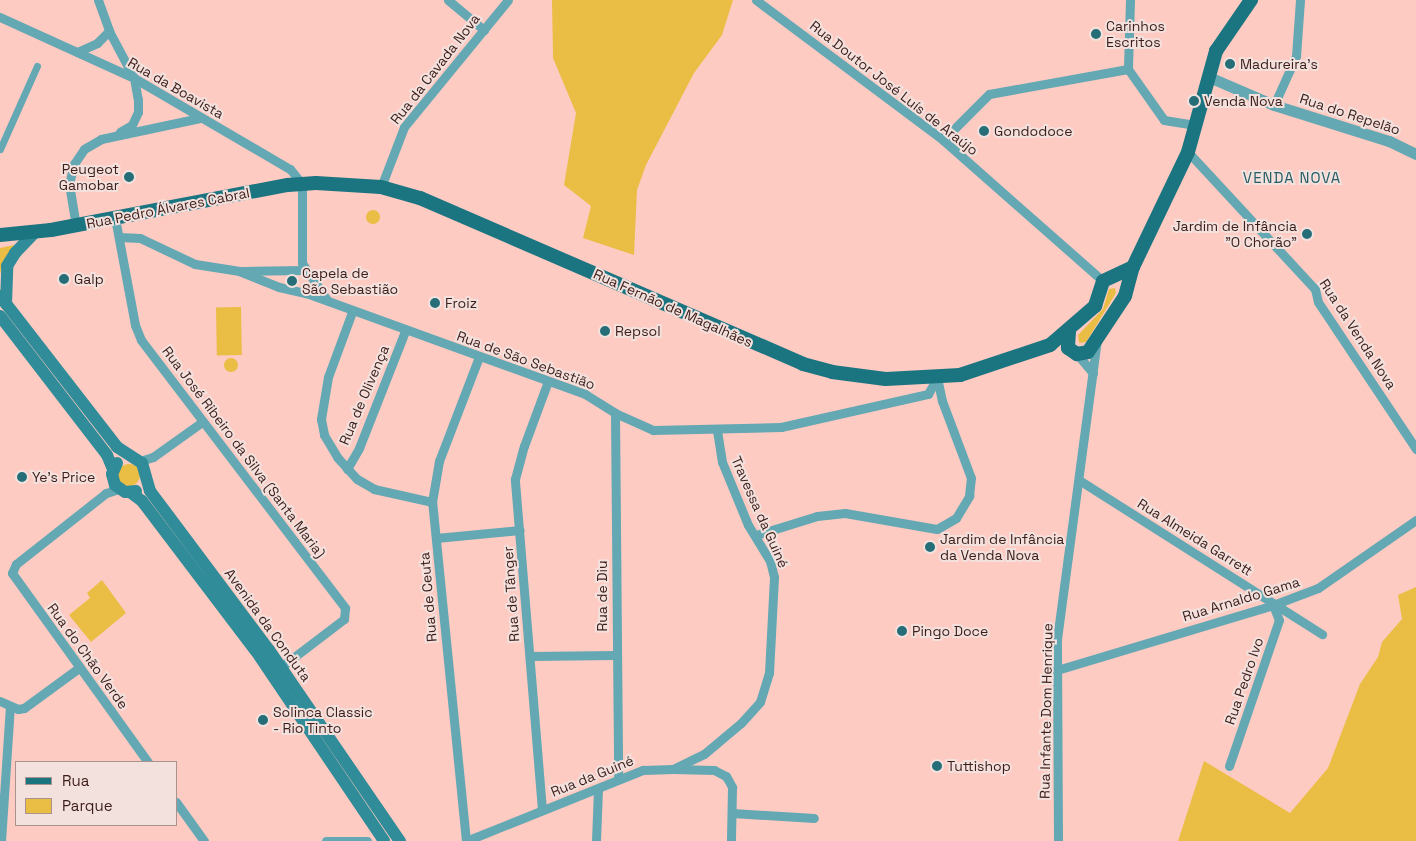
<!DOCTYPE html>
<html>
<head>
<meta charset="utf-8">
<style>
  body { margin:0 }
  #map { position:relative; width:1416px; height:841px; overflow:hidden; background:#fecbc3; font-family:"Space Grotesk",sans-serif }
  div>[style] { position:absolute }
  [style*='--x'] { left:calc(var(--x)*1px); top:calc(var(--y)*1px); width:calc(var(--w)*1px); rotate:calc(var(--a)*1deg) }
  .green>* { inset:0; background:#eabd44; transform-origin:0 0 }
  .round { border-radius:50% }
  .pedestrian>* { height:7px; margin:-3.5px; padding:0 3.5px; transform-origin:3.5px; border-radius:3.5px; background:#63a8b3 }
  .minor>* { height:9px; margin:-4.5px; padding:0 4.5px; transform-origin:4.5px; border-radius:4.5px; background:#63a8b3 }
  .tertiary>* { height:11px; margin:-5.5px; padding:0 5.5px; transform-origin:5.5px; border-radius:5.5px; background:#63a8b3 }
  .secondary>* { height:12px; margin:-6px; padding:0 6px; transform-origin:6px; border-radius:6px; background:#2f8c98 }
  .primary>* { height:14px; margin:-7px; padding:0 7px; transform-origin:7px; border-radius:7px; background:#1b7581 }
  .dots>* { width:14px; height:14px; translate:-50% -50%; box-sizing:border-box; border:2px solid #f3e1de; border-radius:50% }
  span { translate:-50% -50%; white-space:nowrap; text-align:center; line-height:1.15; -webkit-text-stroke:4px #f3e1de; paint-order:stroke }
  .poi-label { font-size:14px; color:#3c1d19 }
  .left { translate:0 -50%; text-align:left }
  .right { translate:-100% -50%; text-align:right }
  .street-label { font-size:14px; color:#3c1d19 }
  .neighbourhood-label { font-size:15px; color:#255e66; letter-spacing:1px }
  .legend { position:absolute; left:15px; top:761px; width:162px; height:65px; box-sizing:border-box; background:#f3e1de; border:1px solid #aa938f; margin:0; padding:6px 9px; list-style:none; font-size:15px; color:#3c1d19 }
  .legend li { display:flex; align-items:center; gap:10px; height:25px }
  .legend b { width:25px; border:1px solid #aa938f }
</style>
</head>
<body>
<div id="map">
  <div class="green">
    <i style="clip-path:polygon(552px 0,733px 0,722px 35px,694px 73px,646px 165px,637px 190px,634px 255px,583px 238px,591px 206px,564px 185px,576px 113px,553px 58px)"></i>
    <i class="round" style="left:366px;top:210px;width:14px;height:14px"></i>
    <i style="clip-path:polygon(14px 245px,3px 262px,0 274px,0 248px)"></i>
    <i style="clip-path:polygon(1115px 288px,1116px 293px,1086px 342px,1079px 343px,1078px 335px,1103px 309px,1109px 289px)"></i>
    <i style="left:241px;top:307px;width:48px;height:25px;rotate:89deg"></i>
    <i class="round" style="left:224px;top:358px;width:14px;height:14px"></i>
    <i class="round" style="left:118px;top:464px;width:22px;height:22px"></i>
    <i style="clip-path:polygon(102px 580px,126px 613px,91px 642px,69px 615px,90px 598px,87px 593px)"></i>
    <i style="clip-path:polygon(1416px 587px,1416px 841px,1178px 841px,1204px 761px,1290px 813px,1328px 768px,1360px 684px,1378px 657px,1382px 642px,1402px 619px,1398px 595px)"></i>
  </div>
  <div class="pedestrian">
    <i style="--x:0;--y:149;--w:91;--a:-66"></i>
  </div>
  <div class="minor">
    <i style="--x:98;--y:0;--w:33;--a:70"></i>
    <i style="--x:109;--y:31;--w:53;--a:62"></i>
    <i style="--x:134;--y:78;--w:22;--a:80"></i>
    <i style="--x:138;--y:100;--w:12;--a:90"></i>
    <i style="--x:138;--y:112;--w:14;--a:115"></i>
    <i style="--x:132;--y:125;--w:14;--a:150"></i>
    <i style="--x:448;--y:0;--w:47;--a:39.8"></i>
    <i style="--x:756;--y:0;--w:234;--a:36.8"></i>
    <i style="--x:943;--y:140;--w:213;--a:41.4"></i>
    <i style="--x:1130;--y:0;--w:69;--a:91.7"></i>
    <i style="--x:1128;--y:69;--w:62;--a:54.8"></i>
    <i style="--x:1164;--y:120;--w:30;--a:9"></i>
    <i style="--x:0;--y:17;--w:147;--a:24.5"></i>
    <i style="--x:134;--y:78;--w:181;--a:30.3"></i>
    <i style="--x:290;--y:169;--w:19;--a:51"></i>
    <i style="--x:302;--y:184;--w:79;--a:90"></i>
    <i style="--x:302;--y:263;--w:45;--a:56"></i>
    <i style="--x:77;--y:52;--w:22;--a:-24"></i>
    <i style="--x:97;--y:43;--w:17;--a:-45"></i>
    <i style="--x:1274;--y:105;--w:54;--a:-65.8"></i>
    <i style="--x:1296;--y:56;--w:56;--a:-85.9"></i>
    <i style="--x:943;--y:140;--w:65;--a:-45"></i>
    <i style="--x:989;--y:94;--w:141;--a:-10.2"></i>
    <i style="--x:1188;--y:152;--w:187;--a:47.2"></i>
    <i style="--x:1315;--y:289;--w:13;--a:77"></i>
    <i style="--x:1318;--y:302;--w:177;--a:56.3"></i>
    <i style="--x:381;--y:187;--w:64;--a:-69"></i>
    <i style="--x:404;--y:127;--w:164;--a:-50.7"></i>
    <i style="--x:115;--y:218;--w:109;--a:79.4"></i>
    <i style="--x:135;--y:325;--w:16;--a:68"></i>
    <i style="--x:141;--y:340;--w:337;--a:52.7"></i>
    <i style="--x:345;--y:608;--w:11;--a:95"></i>
    <i style="--x:344;--y:619;--w:79;--a:142.7"></i>
    <i style="--x:76;--y:226;--w:43;--a:-99.5"></i>
    <i style="--x:69;--y:184;--w:21;--a:-76"></i>
    <i style="--x:74;--y:164;--w:18;--a:-56"></i>
    <i style="--x:84;--y:149;--w:20;--a:-30"></i>
    <i style="--x:101;--y:139;--w:101;--a:-12"></i>
    <i style="--x:119;--y:237;--w:21;--a:3"></i>
    <i style="--x:140;--y:238;--w:61;--a:25.3"></i>
    <i style="--x:195;--y:264;--w:45;--a:9"></i>
    <i style="--x:239;--y:271;--w:43;--a:21.8"></i>
    <i style="--x:279;--y:287;--w:28;--a:13"></i>
    <i style="--x:306;--y:293;--w:297;--a:19.9"></i>
    <i style="--x:585;--y:394;--w:36;--a:32"></i>
    <i style="--x:615;--y:413;--w:42;--a:24.1"></i>
    <i style="--x:653;--y:430;--w:128;--a:-1.3"></i>
    <i style="--x:781;--y:427;--w:151;--a:-12.7"></i>
    <i style="--x:928;--y:394;--w:18;--a:-61"></i>
    <i style="--x:242;--y:271;--w:62;--a:-0.9"></i>
    <i style="--x:352;--y:312;--w:69;--a:110.3"></i>
    <i style="--x:328;--y:377;--w:43;--a:99.5"></i>
    <i style="--x:321;--y:419;--w:16;--a:79"></i>
    <i style="--x:324;--y:435;--w:26;--a:59"></i>
    <i style="--x:337;--y:457;--w:30;--a:48"></i>
    <i style="--x:357;--y:479;--w:20;--a:30"></i>
    <i style="--x:374;--y:489;--w:59;--a:12.6"></i>
    <i style="--x:1077;--y:354;--w:25;--a:50"></i>
    <i style="--x:615;--y:413;--w:366;--a:89.5"></i>
    <i style="--x:140;--y:461;--w:14;--a:-17"></i>
    <i style="--x:153;--y:457;--w:60;--a:-35.5"></i>
    <i style="--x:347;--y:469;--w:24;--a:-60"></i>
    <i style="--x:359;--y:448;--w:126;--a:-68.5"></i>
    <i style="--x:1079;--y:480;--w:288;--a:32.4"></i>
    <i style="--x:119;--y:489;--w:14;--a:163"></i>
    <i style="--x:106;--y:493;--w:115;--a:141.7"></i>
    <i style="--x:16;--y:564;--w:10;--a:114"></i>
    <i style="--x:12;--y:573;--w:233;--a:54.3"></i>
    <i style="--x:756;--y:535;--w:64;--a:-17.3"></i>
    <i style="--x:817;--y:516;--w:28;--a:-6"></i>
    <i style="--x:845;--y:513;--w:93;--a:9.9"></i>
    <i style="--x:937;--y:529;--w:22;--a:-30"></i>
    <i style="--x:956;--y:518;--w:26;--a:-59"></i>
    <i style="--x:969;--y:496;--w:18;--a:-84"></i>
    <i style="--x:971;--y:478;--w:82;--a:-110.6"></i>
    <i style="--x:942;--y:401;--w:24;--a:-102"></i>
    <i style="--x:436;--y:538;--w:84;--a:-5.4"></i>
    <i style="--x:530;--y:656;--w:86;--a:-0.7"></i>
    <i style="--x:1057;--y:670;--w:226;--a:-16.7"></i>
    <i style="--x:1273;--y:605;--w:48;--a:-20.7"></i>
    <i style="--x:1318;--y:588;--w:119;--a:-34.8"></i>
    <i style="--x:0;--y:701;--w:20;--a:24"></i>
    <i style="--x:18;--y:709;--w:6;--a:-9"></i>
    <i style="--x:24;--y:708;--w:69;--a:-36.2"></i>
    <i style="--x:1229;--y:766;--w:154;--a:-71.1"></i>
    <i style="--x:1279;--y:620;--w:16;--a:-112"></i>
    <i style="--x:673;--y:769;--w:34;--a:-26"></i>
    <i style="--x:704;--y:754;--w:48;--a:-40"></i>
    <i style="--x:741;--y:723;--w:28;--a:-48"></i>
    <i style="--x:760;--y:702;--w:30;--a:-73"></i>
    <i style="--x:769;--y:673;--w:96;--a:-87"></i>
    <i style="--x:774;--y:577;--w:16;--a:-104"></i>
    <i style="--x:770;--y:561;--w:42;--a:-121.4"></i>
    <i style="--x:748;--y:525;--w:68;--a:-112.4"></i>
    <i style="--x:722;--y:462;--w:31;--a:-99"></i>
    <i style="--x:176;--y:802;--w:48;--a:54.3"></i>
    <i style="--x:542;--y:810;--w:332;--a:-94.7"></i>
    <i style="--x:515;--y:479;--w:34;--a:-75"></i>
    <i style="--x:524;--y:446;--w:69;--a:-69.7"></i>
    <i style="--x:732;--y:813;--w:82;--a:3.5"></i>
    <i style="--x:1;--y:841;--w:134;--a:-86.2"></i>
    <i style="--x:326;--y:841;--w:41;--a:0"></i>
    <i style="--x:466;--y:841;--w:341;--a:-95.7"></i>
    <i style="--x:432;--y:502;--w:42;--a:-80.3"></i>
    <i style="--x:439;--y:461;--w:111;--a:-69"></i>
    <i style="--x:466;--y:841;--w:191;--a:-21.9"></i>
    <i style="--x:643;--y:770;--w:30;--a:-2"></i>
    <i style="--x:673;--y:769;--w:41;--a:1.4"></i>
    <i style="--x:714;--y:770;--w:13;--a:27"></i>
    <i style="--x:726;--y:776;--w:13;--a:61"></i>
    <i style="--x:732;--y:787;--w:54;--a:91.1"></i>
    <i style="--x:596;--y:841;--w:52;--a:-87.8"></i>
    <i style="--x:1058;--y:841;--w:202;--a:-90.3"></i>
    <i style="--x:1057;--y:639;--w:302;--a:-82.4"></i>
  </div>
  <div class="tertiary">
    <i style="--x:1209;--y:77;--w:71;--a:23.3"></i>
    <i style="--x:1274;--y:105;--w:121;--a:17.4"></i>
    <i style="--x:1389;--y:141;--w:30;--a:26"></i>
  </div>
  <div class="secondary">
    <i style="--x:0;--y:296;--w:191;--a:52.2"></i>
    <i style="--x:117;--y:447;--w:30;--a:33"></i>
    <i style="--x:142;--y:463;--w:29;--a:74"></i>
    <i style="--x:150;--y:491;--w:199;--a:53.2"></i>
    <i style="--x:269;--y:650;--w:232;--a:55.6"></i>
    <i style="--x:6;--y:304;--w:38;--a:-88"></i>
    <i style="--x:7;--y:266;--w:15;--a:-58"></i>
    <i style="--x:15;--y:253;--w:28;--a:-46"></i>
    <i style="--x:0;--y:316;--w:175;--a:52.4"></i>
    <i style="--x:107;--y:455;--w:15;--a:67"></i>
    <i style="--x:117;--y:463;--w:12;--a:114"></i>
    <i style="--x:112;--y:474;--w:11;--a:75"></i>
    <i style="--x:115;--y:485;--w:12;--a:35"></i>
    <i style="--x:125;--y:492;--w:11;--a:-5"></i>
    <i style="--x:130;--y:492;--w:15;--a:37"></i>
    <i style="--x:142;--y:501;--w:188;--a:52.8"></i>
    <i style="--x:256;--y:651;--w:229;--a:56"></i>
  </div>
  <div class="primary">
    <i style="--x:0;--y:235;--w:51;--a:-5.6"></i>
    <i style="--x:51;--y:230;--w:241;--a:-10.8"></i>
    <i style="--x:288;--y:185;--w:28;--a:-4"></i>
    <i style="--x:316;--y:183;--w:65;--a:3.5"></i>
    <i style="--x:381;--y:187;--w:41;--a:15.8"></i>
    <i style="--x:420;--y:198;--w:417;--a:23.4"></i>
    <i style="--x:803;--y:364;--w:30;--a:15"></i>
    <i style="--x:832;--y:372;--w:54;--a:7.4"></i>
    <i style="--x:886;--y:379;--w:74;--a:-3.1"></i>
    <i style="--x:960;--y:375;--w:95;--a:-18.4"></i>
    <i style="--x:1050;--y:345;--w:60;--a:-40.9"></i>
    <i style="--x:1095;--y:306;--w:26;--a:-72"></i>
    <i style="--x:1103;--y:281;--w:33;--a:-25"></i>
    <i style="--x:1069;--y:332;--w:16;--a:94"></i>
    <i style="--x:1068;--y:348;--w:11;--a:34"></i>
    <i style="--x:1077;--y:354;--w:11;--a:-10"></i>
    <i style="--x:1088;--y:352;--w:67;--a:-56.5"></i>
    <i style="--x:1125;--y:296;--w:30;--a:-75"></i>
    <i style="--x:1133;--y:267;--w:127;--a:-64.4"></i>
    <i style="--x:1188;--y:152;--w:105;--a:-74.5"></i>
    <i style="--x:1216;--y:51;--w:62;--a:-55.5"></i>
  </div>
  <div class="dots">
    <i style="left:1096px;top:34px;background:#256e78"></i>
    <i style="left:1230px;top:64px;background:#256e78"></i>
    <i style="left:1194px;top:101px;background:#256e78"></i>
    <i style="left:984px;top:131px;background:#256e78"></i>
    <i style="left:129px;top:177px;background:#256e78"></i>
    <i style="left:1307px;top:234px;background:#256e78"></i>
    <i style="left:64px;top:279px;background:#256e78"></i>
    <i style="left:292px;top:281px;background:#256e78"></i>
    <i style="left:435px;top:303px;background:#256e78"></i>
    <i style="left:605px;top:331px;background:#256e78"></i>
    <i style="left:22px;top:477px;background:#256e78"></i>
    <i style="left:930px;top:547px;background:#256e78"></i>
    <i style="left:902px;top:631px;background:#256e78"></i>
    <i style="left:263px;top:720px;background:#256e78"></i>
    <i style="left:937px;top:766px;background:#256e78"></i>
  </div>
  <div class="poi-label">
    <span class="left" style="left:1106px;top:34px">Carinhos<br>Escritos</span>
    <span class="left" style="left:1240px;top:64px">Madureira's</span>
    <span class="left" style="left:1204px;top:101px">Venda Nova</span>
    <span class="left" style="left:994px;top:131px">Gondodoce</span>
    <span class="right" style="left:119px;top:177px">Peugeot<br>Gamobar</span>
    <span class="right" style="left:1297px;top:234px">Jardim de Infância<br>"O Chorão"</span>
    <span class="left" style="left:302px;top:281px">Capela de<br>São Sebastião</span>
    <span class="left" style="left:74px;top:279px">Galp</span>
    <span class="left" style="left:445px;top:303px">Froiz</span>
    <span class="left" style="left:615px;top:331px">Repsol</span>
    <span class="left" style="left:32px;top:477px">Ye's Price</span>
    <span class="left" style="left:940px;top:547px">Jardim de Infância<br>da Venda Nova</span>
    <span class="left" style="left:912px;top:631px">Pingo Doce</span>
    <span class="left" style="left:273px;top:720px">Solinca Classic<br>- Rio Tinto</span>
    <span class="left" style="left:947px;top:766px">Tuttishop</span>
  </div>
  <div class="street-label">
    <span style="left:435px;top:69px;rotate:-52deg">Rua da Cavada Nova</span>
    <span style="left:176px;top:88px;rotate:30deg">Rua da Boavista</span>
    <span style="left:894px;top:88px;rotate:38deg">Rua Doutor José Luís de Araújo</span>
    <span style="left:1350px;top:114px;rotate:18deg">Rua do Repelão</span>
    <span style="left:168px;top:208px;rotate:-11deg">Rua Pedro Álvares Cabral</span>
    <span style="left:673px;top:308px;rotate:24deg">Rua Fernão de Magalhães</span>
    <span style="left:1358px;top:334px;rotate:57deg">Rua da Venda Nova</span>
    <span style="left:526px;top:360px;rotate:20deg">Rua de São Sebastião</span>
    <span style="left:364px;top:395px;rotate:-67deg">Rua de Olivença</span>
    <span style="left:244px;top:452px;rotate:53deg">Rua José Ribeiro da Silva (Santa Maria)</span>
    <span style="left:760px;top:512px;rotate:66deg">Travessa da Guiné</span>
    <span style="left:1195px;top:537px;rotate:32deg">Rua Almeida Garrett</span>
    <span style="left:511px;top:594px;rotate:-94deg">Rua de Tânger</span>
    <span style="left:602px;top:596px;rotate:-90deg">Rua de Diu</span>
    <span style="left:428px;top:597px;rotate:-95deg">Rua de Ceuta</span>
    <span style="left:1241px;top:599px;rotate:-17deg">Rua Arnaldo Gama</span>
    <span style="left:268px;top:625px;rotate:54deg">Avenida da Conduta</span>
    <span style="left:88px;top:656px;rotate:54deg">Rua do Chão Verde</span>
    <span style="left:1244px;top:681px;rotate:-71deg">Rua Pedro Ivo</span>
    <span style="left:1046px;top:711px;rotate:-89deg">Rua Infante Dom Henrique</span>
    <span style="left:592px;top:776px;rotate:-22deg">Rua da Guiné</span>
  </div>
  <div class="neighbourhood-label">
    <span style="left:1292px;top:178px">VENDA NOVA</span>
  </div>
  <ul class="legend">
  <li><b style="height:6px;background:#1b7581"></b>Rua</li>
  <li><b style="height:14px;background:#eabd44"></b>Parque</li>
  </ul>
</div>
</body>
</html>
